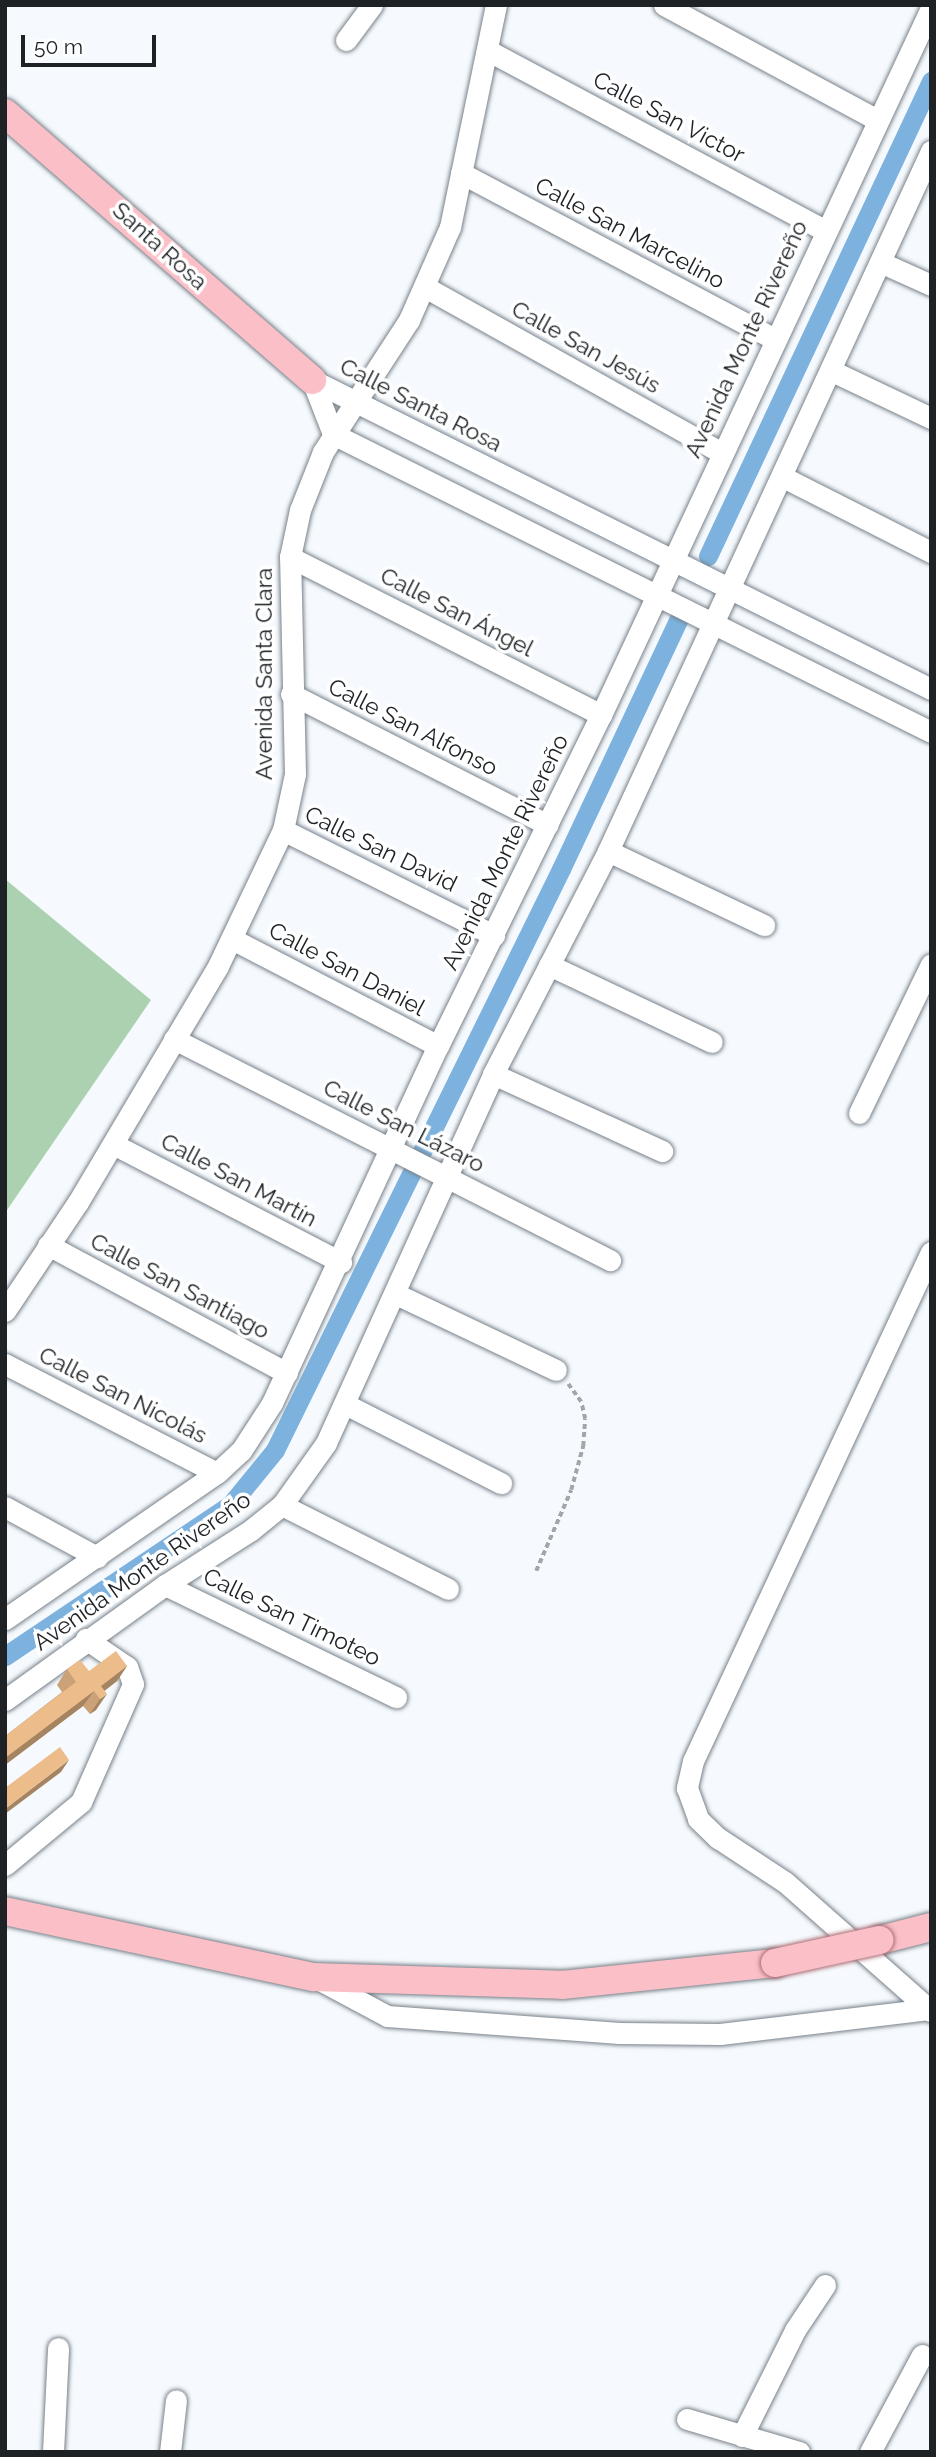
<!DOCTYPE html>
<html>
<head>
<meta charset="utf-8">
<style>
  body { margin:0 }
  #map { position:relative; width:936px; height:2457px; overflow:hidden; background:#f6fafe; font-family:Raleway,sans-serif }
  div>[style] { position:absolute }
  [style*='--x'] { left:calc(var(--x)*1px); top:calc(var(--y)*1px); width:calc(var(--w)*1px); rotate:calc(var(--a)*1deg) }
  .green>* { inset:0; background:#acd1b1 }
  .canal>* { height:19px; margin:-9.5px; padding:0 9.5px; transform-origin:9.5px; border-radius:9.5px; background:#7db2de }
  .path>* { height:3.5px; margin-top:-1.75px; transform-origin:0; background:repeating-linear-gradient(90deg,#a2a6a9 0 5px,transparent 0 8.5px) }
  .roads { filter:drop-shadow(0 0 2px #788189) drop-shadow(0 0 2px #788189) }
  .minor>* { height:21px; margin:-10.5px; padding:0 10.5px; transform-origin:10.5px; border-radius:10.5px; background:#fff }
  .major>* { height:28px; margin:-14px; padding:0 14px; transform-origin:14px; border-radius:14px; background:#fbbfc7 }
  .bridges { filter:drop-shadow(0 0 2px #ac6d76) drop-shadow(0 0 2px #ac6d76) }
  .major-bridge>* { height:28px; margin:-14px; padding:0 14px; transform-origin:14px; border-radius:14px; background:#fbbfc7 }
  .wall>* { inset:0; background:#cba278 }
  .shaded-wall>* { inset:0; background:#a58461 }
  .building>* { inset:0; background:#ecbc8b }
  span { translate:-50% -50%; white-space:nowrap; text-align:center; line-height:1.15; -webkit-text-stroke:7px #fff; paint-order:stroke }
  .street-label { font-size:23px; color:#1e2225 }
  .frame { position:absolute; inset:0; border:7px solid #1e2225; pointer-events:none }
  .scale { position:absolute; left:21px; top:35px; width:135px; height:32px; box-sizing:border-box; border:4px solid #1e2225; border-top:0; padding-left:9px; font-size:21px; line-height:24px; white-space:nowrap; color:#1e2225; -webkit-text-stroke:5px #fff; paint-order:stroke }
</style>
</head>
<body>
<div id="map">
  <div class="green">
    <i style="clip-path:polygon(5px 879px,151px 1000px,5px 1213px)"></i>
  </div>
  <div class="canal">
    <i style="--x:708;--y:556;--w:525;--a:-64.85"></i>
    <i style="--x:5;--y:1656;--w:272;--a:-33.9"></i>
    <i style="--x:231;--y:1504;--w:70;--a:-50.8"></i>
    <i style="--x:275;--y:1450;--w:648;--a:-63.79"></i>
    <i style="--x:561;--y:869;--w:277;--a:-64.8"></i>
  </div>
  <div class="path">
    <i style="--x:536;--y:1571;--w:88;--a:-66.6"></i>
    <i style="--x:571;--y:1490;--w:46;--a:-74.7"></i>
    <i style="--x:583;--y:1446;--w:27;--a:-86"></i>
    <i style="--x:585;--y:1419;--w:17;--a:-103"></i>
    <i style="--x:581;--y:1402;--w:22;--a:-126"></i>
  </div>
  <div class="roads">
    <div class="minor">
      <i style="--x:664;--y:5;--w:243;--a:28.3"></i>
      <i style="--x:346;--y:40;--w:44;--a:-53.4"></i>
      <i style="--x:487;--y:50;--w:384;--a:28.1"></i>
      <i style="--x:461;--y:173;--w:355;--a:27.9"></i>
      <i style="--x:880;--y:262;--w:56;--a:24.3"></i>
      <i style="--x:425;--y:287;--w:340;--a:29.2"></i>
      <i style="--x:832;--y:371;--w:110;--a:25.4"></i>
      <i style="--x:312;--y:380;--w:58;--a:68.7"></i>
      <i style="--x:333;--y:434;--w:668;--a:26.49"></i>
      <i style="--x:312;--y:380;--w:692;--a:26.53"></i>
      <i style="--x:783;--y:477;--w:166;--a:26.9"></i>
      <i style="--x:290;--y:557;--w:349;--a:26.9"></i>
      <i style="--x:291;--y:694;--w:288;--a:27"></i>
      <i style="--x:283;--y:830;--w:236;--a:26.5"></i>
      <i style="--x:608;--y:851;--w:173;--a:25.4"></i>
      <i style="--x:232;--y:939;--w:232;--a:27.4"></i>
      <i style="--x:549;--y:965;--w:180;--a:25.3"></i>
      <i style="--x:174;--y:1039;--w:489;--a:26.9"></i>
      <i style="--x:493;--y:1074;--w:186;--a:24.5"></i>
      <i style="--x:859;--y:1113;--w:165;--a:-64.2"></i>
      <i style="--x:113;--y:1144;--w:257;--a:27.4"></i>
      <i style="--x:48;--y:1245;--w:271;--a:28.2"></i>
      <i style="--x:931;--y:1252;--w:562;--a:115.06"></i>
      <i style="--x:693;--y:1761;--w:28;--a:103"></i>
      <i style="--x:687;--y:1788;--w:33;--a:70"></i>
      <i style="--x:698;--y:1819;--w:28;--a:44"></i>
      <i style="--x:718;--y:1838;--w:80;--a:33.3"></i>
      <i style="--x:785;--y:1882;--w:195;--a:41.5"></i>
      <i style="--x:396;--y:1294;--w:177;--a:25.4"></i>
      <i style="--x:5;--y:1311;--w:131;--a:-56.2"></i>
      <i style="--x:78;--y:1202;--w:274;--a:-59.3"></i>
      <i style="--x:218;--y:966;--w:151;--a:-64.5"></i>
      <i style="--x:283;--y:830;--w:57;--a:-77.9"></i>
      <i style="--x:295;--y:774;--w:217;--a:-91.3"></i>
      <i style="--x:290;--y:557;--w:48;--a:-78"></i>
      <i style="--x:300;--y:510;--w:62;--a:-68.4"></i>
      <i style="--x:323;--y:452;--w:158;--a:-56.9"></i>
      <i style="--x:409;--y:320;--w:102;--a:-66.2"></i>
      <i style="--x:450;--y:227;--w:227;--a:-78.3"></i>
      <i style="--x:5;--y:1364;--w:238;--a:27.2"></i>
      <i style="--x:347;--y:1405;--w:173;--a:26.9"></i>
      <i style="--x:282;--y:1505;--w:186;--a:26.8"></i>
      <i style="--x:5;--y:1507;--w:105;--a:28.5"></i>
      <i style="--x:165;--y:1585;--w:257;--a:25.9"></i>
      <i style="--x:5;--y:1619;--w:257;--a:-34.6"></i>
      <i style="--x:217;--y:1473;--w:33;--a:-43"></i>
      <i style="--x:241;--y:1451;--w:57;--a:-57.1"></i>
      <i style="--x:272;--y:1403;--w:394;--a:-65.1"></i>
      <i style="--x:438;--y:1046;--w:369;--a:-63.8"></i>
      <i style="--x:601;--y:715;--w:780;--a:-64.98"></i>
      <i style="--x:5;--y:1700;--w:197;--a:-35.7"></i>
      <i style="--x:165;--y:1585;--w:102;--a:-32.6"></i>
      <i style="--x:251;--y:1530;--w:40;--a:-39"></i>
      <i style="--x:282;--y:1505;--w:76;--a:-54.6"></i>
      <i style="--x:326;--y:1443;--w:405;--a:-65.6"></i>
      <i style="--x:493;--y:1074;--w:251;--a:-62.7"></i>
      <i style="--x:608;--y:851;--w:771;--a:-65.23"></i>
      <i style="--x:5;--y:1865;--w:99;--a:-39.7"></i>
      <i style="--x:81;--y:1802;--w:129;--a:-66.2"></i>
      <i style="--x:133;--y:1684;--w:18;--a:-109"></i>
      <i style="--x:127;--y:1667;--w:50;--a:-145.7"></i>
      <i style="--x:318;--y:1979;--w:78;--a:28.2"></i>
      <i style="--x:387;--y:2016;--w:233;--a:4.2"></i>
      <i style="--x:619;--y:2033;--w:101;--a:0.6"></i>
      <i style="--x:720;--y:2034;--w:212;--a:-6.8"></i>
      <i style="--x:687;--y:2419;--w:117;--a:16.4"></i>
      <i style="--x:742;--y:2436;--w:119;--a:-63.4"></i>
      <i style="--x:795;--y:2330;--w:54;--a:-56.3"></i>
      <i style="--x:53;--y:2452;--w:104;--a:-87.2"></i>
      <i style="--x:170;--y:2452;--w:52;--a:-83.4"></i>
      <i style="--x:870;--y:2452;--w:110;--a:-61.8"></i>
    </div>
    <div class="major">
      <i style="--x:5;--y:113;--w:407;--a:41"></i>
      <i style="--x:5;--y:1911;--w:315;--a:12.1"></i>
      <i style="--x:313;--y:1977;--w:249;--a:1.8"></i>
      <i style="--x:562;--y:1985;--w:214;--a:-5.9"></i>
      <i style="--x:880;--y:1940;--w:53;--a:-14.3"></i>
    </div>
  </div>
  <div class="bridges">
    <div class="major-bridge">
      <i style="--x:775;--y:1963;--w:107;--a:-12.4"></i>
    </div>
  </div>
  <div class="wall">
    <i style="clip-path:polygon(127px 1666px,117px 1681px,104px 1691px,96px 1710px,90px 1714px,83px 1706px,5px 1765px,5px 1736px,62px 1692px,57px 1685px,67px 1669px,89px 1671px)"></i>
  </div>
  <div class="shaded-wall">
    <i style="clip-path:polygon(127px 1666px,117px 1681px,98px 1696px,101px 1686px)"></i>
    <i style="clip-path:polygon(94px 1691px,83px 1706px,5px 1765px,5px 1758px)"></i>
    <i style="clip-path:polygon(107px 1694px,96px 1710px,90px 1714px,100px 1699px)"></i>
    <i style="clip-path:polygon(69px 1760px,61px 1772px,5px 1814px,5px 1809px)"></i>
  </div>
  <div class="building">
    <i style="clip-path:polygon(116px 1651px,127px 1666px,101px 1686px,107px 1694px,100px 1699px,94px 1691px,5px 1758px,5px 1736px,76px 1682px,67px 1669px,80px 1660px,89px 1671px)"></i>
    <i style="clip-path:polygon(60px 1747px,69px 1760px,5px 1809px,5px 1788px)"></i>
  </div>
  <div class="street-label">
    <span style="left:669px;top:117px;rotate:28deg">Calle San Victor</span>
    <span style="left:630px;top:233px;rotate:28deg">Calle San Marcelino</span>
    <span style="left:160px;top:246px;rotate:42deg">Santa Rosa</span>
    <span style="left:746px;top:339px;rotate:-65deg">Avenida Monte Rivereño</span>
    <span style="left:586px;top:347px;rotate:29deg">Calle San Jesús</span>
    <span style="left:421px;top:405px;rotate:27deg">Calle Santa Rosa</span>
    <span style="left:457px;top:612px;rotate:27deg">Calle San Ángel</span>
    <span style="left:264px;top:674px;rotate:-90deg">Avenida Santa Clara</span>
    <span style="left:413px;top:727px;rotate:27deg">Calle San Alfonso</span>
    <span style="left:381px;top:849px;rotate:26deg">Calle San David</span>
    <span style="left:505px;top:852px;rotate:-64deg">Avenida Monte Rivereño</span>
    <span style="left:347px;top:969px;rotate:28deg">Calle San Daniel</span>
    <span style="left:404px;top:1126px;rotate:27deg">Calle San Lázaro</span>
    <span style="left:239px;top:1180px;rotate:28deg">Calle San Martín</span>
    <span style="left:180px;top:1286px;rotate:28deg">Calle San Santiago</span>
    <span style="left:123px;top:1395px;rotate:27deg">Calle San Nicolás</span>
    <span style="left:142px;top:1571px;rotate:-35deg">Avenida Monte Rivereño</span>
    <span style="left:292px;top:1617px;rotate:26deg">Calle San Timoteo</span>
  </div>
  <div class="frame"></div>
  <div class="scale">50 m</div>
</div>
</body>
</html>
